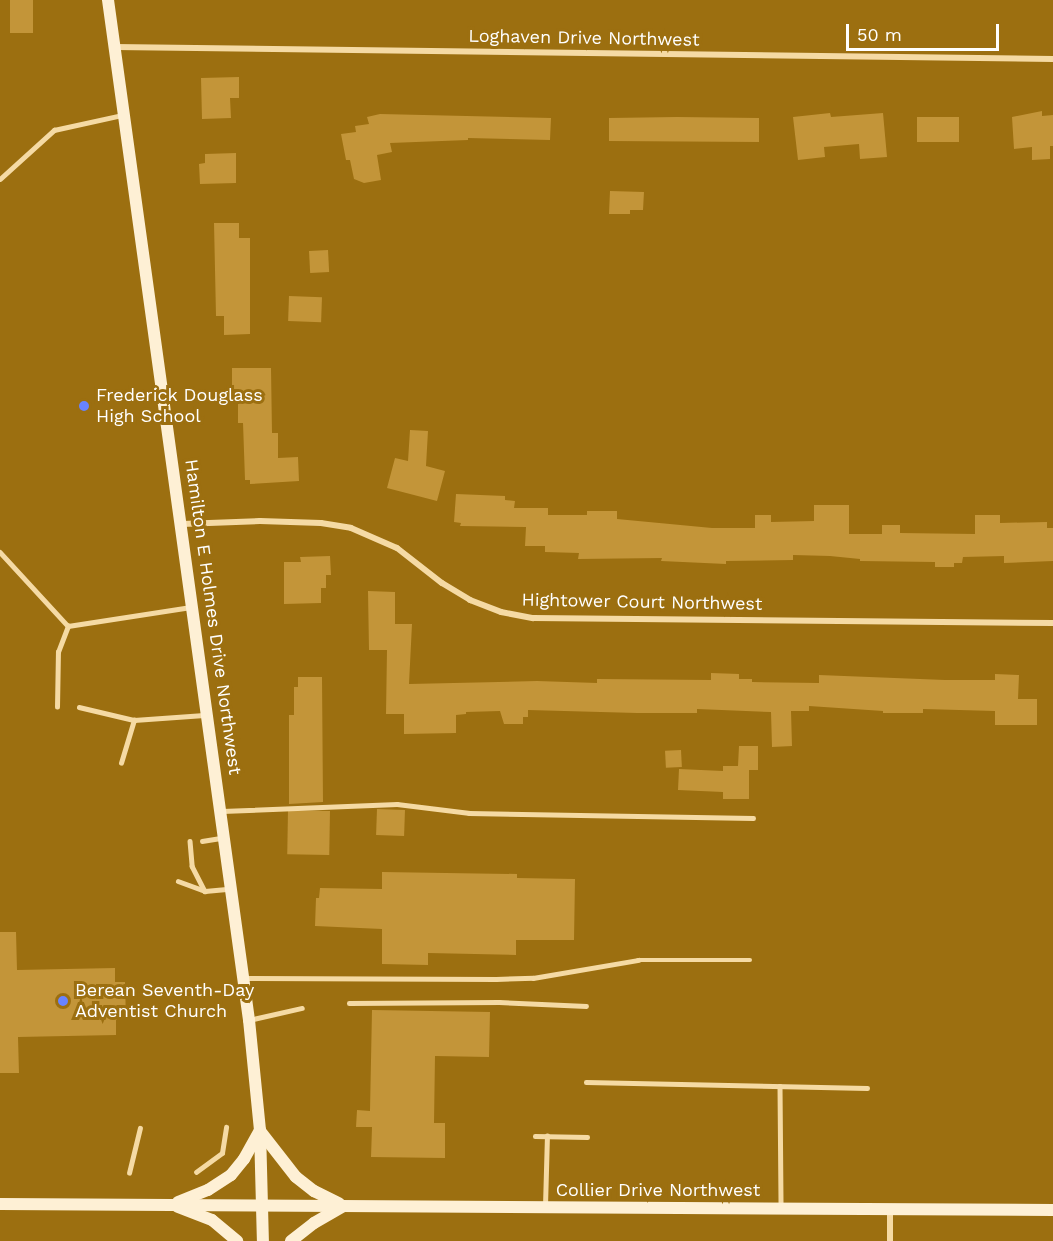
<!DOCTYPE html>
<html>
<head>
<meta charset="utf-8">
<style>
  body { margin:0 }
  #map { position:relative; width:1053px; height:1241px; overflow:hidden; background:#9c6f10; font-family:"Work Sans",sans-serif }
  div>[style] { position:absolute }
  [style*='--x'] { left:calc(var(--x)*1px); top:calc(var(--y)*1px); width:calc(var(--w)*1px); rotate:calc(var(--a)*1deg) }
  .building>* { inset:0; background:#c39539; transform-origin:0 0 }
  .service>* { height:4.5px; margin:-2.25px; padding:0 2.25px; transform-origin:2.25px; border-radius:2.25px; background:#f5daa4 }
  .minor>* { height:6px; margin:-3px; padding:0 3px; transform-origin:3px; border-radius:3px; background:#f5daa4 }
  .secondary>* { height:12px; margin:-6px; padding:0 6px; transform-origin:6px; border-radius:6px; background:#fef0d5 }
  .dots>* { width:16px; height:16px; translate:-50% -50%; box-sizing:border-box; border:3px solid #9c6f10; border-radius:50% }
  span { translate:-50% -50%; white-space:nowrap; text-align:center; line-height:1.15; -webkit-text-stroke:6px #9c6f10; paint-order:stroke }
  .street-label { font-size:18px; color:#fff }
  .poi-label { font-size:18px; color:#fff }
  .left { translate:0 -50%; text-align:left }
  .scale { position:absolute; left:846px; top:24px; width:153px; height:27px; box-sizing:border-box; border:3px solid #fff; border-top:0; padding-left:8px; font-size:18px; line-height:21px; white-space:nowrap; color:#fff; -webkit-text-stroke:4px #9c6f10; paint-order:stroke }
</style>
</head>
<body>
<div id="map">
  <div class="building">
    <i style="left:10px;top:0;width:23px;height:33px"></i>
    <i style="clip-path:polygon(239px 77px,239px 98px,230px 98px,231px 118px,202px 119px,201px 78px)"></i>
    <i style="clip-path:polygon(1042px 111px,1042px 116px,1053px 115px,1053px 146px,1050px 146px,1050px 159px,1032px 160px,1032px 147px,1014px 149px,1012px 117px)"></i>
    <i style="clip-path:polygon(830px 113px,831px 117px,883px 113px,887px 157px,860px 159px,859px 144px,824px 147px,825px 157px,798px 160px,793px 117px)"></i>
    <i style="clip-path:polygon(380px 114px,551px 118px,550px 140px,468px 138px,468px 140px,390px 143px,392px 152px,377px 155px,381px 180px,364px 183px,354px 179px,350px 160px,346px 160px,341px 134px,356px 132px,355px 126px,369px 124px,367px 117px)"></i>
    <i style="clip-path:polygon(677px 117px,759px 118px,759px 142px,609px 141px,609px 118px)"></i>
    <i style="left:917px;top:117px;width:42px;height:25px"></i>
    <i style="clip-path:polygon(236px 153px,236px 183px,200px 184px,199px 164px,205px 163px,205px 154px)"></i>
    <i style="clip-path:polygon(610px 191px,644px 192px,643px 210px,630px 210px,630px 214px,609px 214px)"></i>
    <i style="clip-path:polygon(214px 223px,239px 223px,239px 238px,250px 238px,250px 334px,224px 335px,224px 316px,216px 316px)"></i>
    <i style="left:328px;top:250px;width:22px;height:19px;rotate:87deg"></i>
    <i style="left:289px;top:296px;width:33px;height:25px;rotate:2deg"></i>
    <i style="clip-path:polygon(232px 368px,271px 368px,272px 433px,278px 433px,278px 458px,298px 457px,299px 481px,250px 484px,250px 480px,245px 480px,243px 423px,238px 423px,238px 389px,232px 389px)"></i>
    <i style="clip-path:polygon(410px 430px,428px 431px,426px 466px,445px 471px,437px 501px,387px 488px,395px 458px,408px 461px)"></i>
    <i style="clip-path:polygon(456px 494px,505px 496px,505px 500px,515px 501px,514px 508px,548px 508px,548px 515px,587px 515px,587px 511px,617px 511px,617px 519px,712px 528px,755px 528px,755px 515px,771px 515px,771px 522px,814px 521px,814px 505px,849px 505px,849px 534px,882px 534px,882px 525px,900px 525px,900px 533px,975px 534px,975px 515px,1000px 515px,1000px 523px,1047px 522px,1047px 528px,1053px 528px,1053px 561px,1004px 563px,1004px 556px,963px 557px,962px 563px,954px 563px,954px 567px,935px 567px,935px 562px,860px 561px,860px 559px,830px 556px,793px 555px,793px 560px,726px 561px,726px 564px,661px 561px,662px 558px,578px 559px,579px 553px,545px 552px,545px 546px,525px 546px,526px 527px,460px 526px,461px 523px,454px 522px)"></i>
    <i style="clip-path:polygon(330px 556px,331px 575px,326px 575px,326px 588px,321px 588px,321px 603px,284px 604px,284px 562px,301px 562px,300px 557px)"></i>
    <i style="clip-path:polygon(368px 591px,395px 592px,395px 624px,412px 624px,409px 684px,537px 681px,597px 683px,597px 679px,711px 680px,711px 673px,739px 674px,739px 679px,752px 679px,752px 682px,819px 683px,819px 675px,945px 680px,995px 680px,995px 674px,1019px 675px,1018px 699px,1037px 699px,1037px 725px,995px 725px,995px 711px,923px 709px,923px 713px,883px 713px,883px 711px,809px 706px,809px 711px,791px 711px,792px 746px,772px 747px,771px 712px,697px 709px,697px 713px,637px 713px,528px 710px,528px 717px,523px 717px,523px 724px,504px 724px,500px 711px,466px 712px,466px 714px,456px 715px,456px 733px,404px 734px,404px 714px,386px 714px,387px 650px,369px 650px)"></i>
    <i style="clip-path:polygon(298px 677px,322px 677px,323px 802px,289px 804px,289px 715px,294px 715px,294px 687px,298px 687px)"></i>
    <i style="clip-path:polygon(739px 746px,758px 746px,758px 770px,749px 770px,749px 799px,723px 799px,723px 792px,678px 790px,679px 769px,723px 771px,723px 766px,738px 766px)"></i>
    <i style="left:681px;top:750px;width:17px;height:16px;rotate:87deg"></i>
    <i style="left:377px;top:809px;width:28px;height:26px;rotate:2deg"></i>
    <i style="left:330px;top:811px;width:44px;height:42px;rotate:91deg"></i>
    <i style="clip-path:polygon(382px 872px,517px 874px,517px 878px,575px 879px,574px 940px,516px 940px,516px 955px,428px 953px,428px 965px,382px 964px,382px 929px,315px 926px,316px 898px,319px 898px,320px 888px,382px 889px)"></i>
    <i style="clip-path:polygon(0 932px,16px 932px,17px 970px,115px 968px,115px 982px,125px 982px,126px 1020px,116px 1020px,116px 1035px,18px 1037px,19px 1073px,0 1073px)"></i>
    <i style="clip-path:polygon(372px 1010px,490px 1012px,489px 1057px,435px 1056px,434px 1123px,445px 1123px,445px 1158px,371px 1157px,372px 1127px,356px 1127px,357px 1110px,370px 1111px)"></i>
  </div>
  <div class="service">
    <i style="--x:0;--y:179;--w:73;--a:-42.2"></i>
    <i style="--x:54;--y:130;--w:70;--a:-12.4"></i>
    <i style="--x:0;--y:552;--w:100;--a:47.4"></i>
    <i style="--x:68;--y:626;--w:124;--a:-8.8"></i>
    <i style="--x:57;--y:707;--w:55;--a:-89"></i>
    <i style="--x:58;--y:652;--w:28;--a:-69"></i>
    <i style="--x:79;--y:707;--w:57;--a:13.3"></i>
    <i style="--x:134;--y:720;--w:70;--a:-4.1"></i>
    <i style="--x:121;--y:763;--w:45;--a:-73.2"></i>
    <i style="--x:222;--y:811;--w:175;--a:-2.3"></i>
    <i style="--x:397;--y:804;--w:73;--a:7.1"></i>
    <i style="--x:469;--y:813;--w:284;--a:1"></i>
    <i style="--x:190;--y:841;--w:25;--a:85"></i>
    <i style="--x:192;--y:866;--w:28;--a:63"></i>
    <i style="--x:202;--y:841;--w:20;--a:-9"></i>
    <i style="--x:178;--y:881;--w:29;--a:20"></i>
    <i style="--x:205;--y:891;--w:24;--a:-5"></i>
    <i style="--x:244;--y:978;--w:252;--a:0.2"></i>
    <i style="--x:496;--y:979;--w:37;--a:-2"></i>
    <i style="--x:533;--y:978;--w:107;--a:-9.7"></i>
    <i style="--x:638;--y:960;--w:112;--a:0"></i>
    <i style="--x:349;--y:1003;--w:150;--a:-0.4"></i>
    <i style="--x:499;--y:1002;--w:87;--a:2.6"></i>
    <i style="--x:249;--y:1020;--w:54;--a:-12.8"></i>
    <i style="--x:586;--y:1082;--w:281;--a:1.2"></i>
    <i style="--x:780;--y:1086;--w:120;--a:89.5"></i>
    <i style="--x:535;--y:1136;--w:52;--a:1.1"></i>
    <i style="--x:196;--y:1172;--w:32;--a:-36"></i>
    <i style="--x:222;--y:1153;--w:26;--a:-81"></i>
    <i style="--x:129;--y:1173;--w:46;--a:-76.3"></i>
    <i style="--x:545;--y:1206;--w:70;--a:-88.4"></i>
  </div>
  <div class="minor">
    <i style="--x:115;--y:47;--w:938;--a:0.73"></i>
    <i style="--x:182;--y:524;--w:78;--a:-2.2"></i>
    <i style="--x:260;--y:521;--w:61;--a:1.9"></i>
    <i style="--x:321;--y:523;--w:30;--a:9"></i>
    <i style="--x:351;--y:528;--w:50;--a:23.5"></i>
    <i style="--x:397;--y:548;--w:57;--a:37.9"></i>
    <i style="--x:442;--y:583;--w:33;--a:31"></i>
    <i style="--x:470;--y:600;--w:33;--a:21"></i>
    <i style="--x:501;--y:612;--w:33;--a:11"></i>
    <i style="--x:533;--y:618;--w:520;--a:0.55"></i>
    <i style="--x:890;--y:1241;--w:31;--a:-90"></i>
  </div>
  <div class="secondary">
    <i style="--x:108;--y:0;--w:1030;--a:82.13"></i>
    <i style="--x:249;--y:1020;--w:111;--a:84.3"></i>
    <i style="--x:260;--y:1130;--w:111;--a:88.5"></i>
    <i style="--x:260;--y:1131;--w:58;--a:52"></i>
    <i style="--x:296;--y:1177;--w:23;--a:38"></i>
    <i style="--x:314;--y:1191;--w:28;--a:26"></i>
    <i style="--x:178;--y:1202;--w:32;--a:-22"></i>
    <i style="--x:208;--y:1190;--w:27;--a:-33"></i>
    <i style="--x:231;--y:1175;--w:21;--a:-51"></i>
    <i style="--x:244;--y:1159;--w:31;--a:-61"></i>
    <i style="--x:0;--y:1204;--w:1053;--a:0.33"></i>
    <i style="--x:178;--y:1207;--w:36;--a:21"></i>
    <i style="--x:212;--y:1220;--w:33;--a:40"></i>
    <i style="--x:291;--y:1241;--w:29;--a:-38"></i>
    <i style="--x:314;--y:1223;--w:34;--a:-30"></i>
  </div>
  <div class="dots">
    <i style="left:84px;top:406px;background:#6883ff"></i>
    <i style="left:63px;top:1001px;background:#6883ff"></i>
  </div>
  <div class="street-label">
    <span style="left:584px;top:38px;rotate:1deg">Loghaven Drive Northwest</span>
    <span style="left:642px;top:602px;rotate:1deg">Hightower Court Northwest</span>
    <span style="left:213px;top:617px;rotate:82deg">Hamilton E Holmes Drive Northwest</span>
    <span style="left:658px;top:1190px">Collier Drive Northwest</span>
  </div>
  <div class="poi-label">
    <span class="left" style="left:96px;top:406px">Frederick Douglass<br>High School</span>
    <span class="left" style="left:75px;top:1001px">Berean Seventh-Day<br>Adventist Church</span>
  </div>
  <div class="scale">50 m</div>
</div>
</body>
</html>
